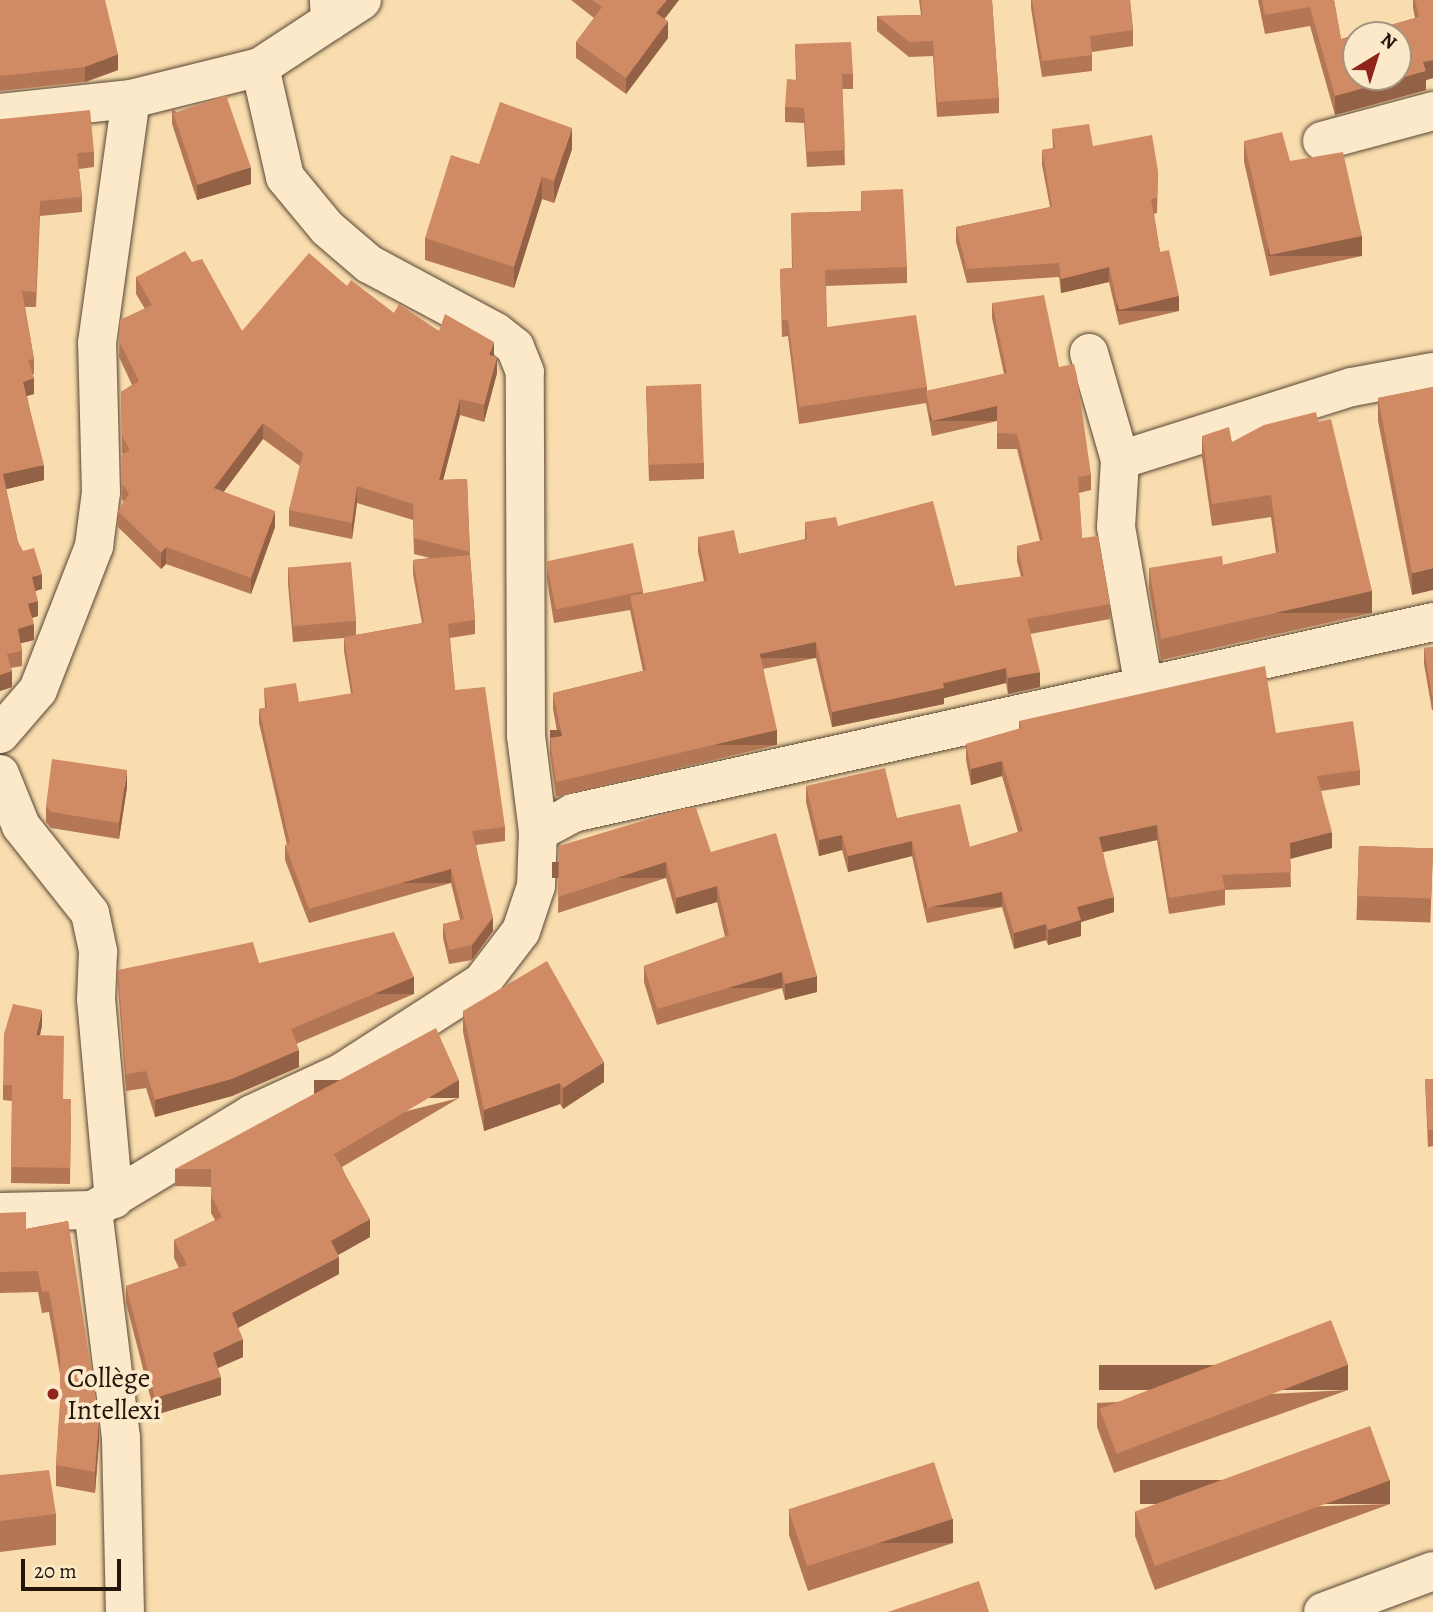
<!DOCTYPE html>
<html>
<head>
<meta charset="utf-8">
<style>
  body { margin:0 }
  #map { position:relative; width:1433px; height:1612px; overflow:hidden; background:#f9ddae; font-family:Alegreya,serif }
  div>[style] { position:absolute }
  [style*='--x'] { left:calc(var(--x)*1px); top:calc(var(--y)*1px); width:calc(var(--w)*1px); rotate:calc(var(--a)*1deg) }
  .roads { filter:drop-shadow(0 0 2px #594634) drop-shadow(0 0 2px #594634) }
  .minor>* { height:38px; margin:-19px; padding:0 19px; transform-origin:19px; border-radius:19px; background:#fbe9ca }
  .wall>* { inset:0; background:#b37756; transform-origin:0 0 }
  .shaded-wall>* { inset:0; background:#926146; transform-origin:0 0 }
  .building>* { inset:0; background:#d08a64; transform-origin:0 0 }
  .dots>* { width:19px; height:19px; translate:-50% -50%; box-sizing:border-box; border:4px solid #fbe9ca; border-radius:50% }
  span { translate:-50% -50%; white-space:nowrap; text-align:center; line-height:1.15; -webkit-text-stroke:7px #fbe9ca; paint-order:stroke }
  .poi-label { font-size:28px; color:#24140b }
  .left { translate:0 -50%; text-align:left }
  .north { position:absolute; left:1342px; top:21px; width:70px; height:70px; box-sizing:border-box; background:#fbe9ca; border:2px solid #a5947e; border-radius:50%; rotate:38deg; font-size:19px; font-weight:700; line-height:28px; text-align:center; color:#24140b }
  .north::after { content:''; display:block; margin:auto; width:24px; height:32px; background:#8f2418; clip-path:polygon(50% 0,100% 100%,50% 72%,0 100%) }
  .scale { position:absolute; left:21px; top:1559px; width:100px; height:32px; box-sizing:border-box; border:4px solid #24140b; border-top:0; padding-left:9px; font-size:21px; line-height:24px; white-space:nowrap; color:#24140b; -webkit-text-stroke:5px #fbe9ca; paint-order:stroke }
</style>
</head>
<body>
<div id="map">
  <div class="roads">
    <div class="minor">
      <i style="--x:330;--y:21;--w:38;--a:-33"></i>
      <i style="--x:0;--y:113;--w:132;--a:-6.1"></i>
      <i style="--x:131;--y:99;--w:133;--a:-13.9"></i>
      <i style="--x:1322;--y:141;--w:115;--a:-15.1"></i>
      <i style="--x:1089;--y:353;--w:111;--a:73.8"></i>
      <i style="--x:1120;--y:460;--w:67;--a:93.4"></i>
      <i style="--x:1116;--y:527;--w:157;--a:80.1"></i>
      <i style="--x:1120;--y:460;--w:243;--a:-17.5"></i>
      <i style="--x:1352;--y:387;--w:82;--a:-10.5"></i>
      <i style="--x:0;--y:734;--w:58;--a:-49.2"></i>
      <i style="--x:38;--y:690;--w:155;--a:-68.7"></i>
      <i style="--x:94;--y:546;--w:54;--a:-82.6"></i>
      <i style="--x:101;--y:492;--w:149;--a:-91.5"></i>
      <i style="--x:97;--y:343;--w:246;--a:-82.1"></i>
      <i style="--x:0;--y:774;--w:56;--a:68"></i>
      <i style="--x:21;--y:826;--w:111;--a:51.6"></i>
      <i style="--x:90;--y:913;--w:40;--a:78"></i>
      <i style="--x:98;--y:952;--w:47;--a:92.4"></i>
      <i style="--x:96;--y:999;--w:201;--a:84.9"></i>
      <i style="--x:538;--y:832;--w:40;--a:-28"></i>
      <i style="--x:573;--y:813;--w:881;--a:-12.52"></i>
      <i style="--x:93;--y:1210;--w:230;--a:83"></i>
      <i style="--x:121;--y:1438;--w:174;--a:88.7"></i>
      <i style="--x:0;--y:1212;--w:93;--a:-1.2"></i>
      <i style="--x:93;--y:1210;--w:186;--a:-31.1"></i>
      <i style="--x:252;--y:1114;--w:98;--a:-24.7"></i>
      <i style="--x:341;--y:1073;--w:168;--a:-32.8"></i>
      <i style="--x:482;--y:982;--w:64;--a:-52.6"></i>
      <i style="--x:521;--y:931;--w:47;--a:-71.6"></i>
      <i style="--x:536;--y:886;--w:54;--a:-87.9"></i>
      <i style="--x:538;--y:832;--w:97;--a:-97.1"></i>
      <i style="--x:526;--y:736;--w:364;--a:-90.2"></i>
      <i style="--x:525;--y:372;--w:27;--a:-112"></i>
      <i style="--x:515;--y:347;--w:24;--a:-142"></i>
      <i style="--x:496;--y:332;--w:144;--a:-151.8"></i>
      <i style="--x:369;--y:264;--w:55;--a:-139.4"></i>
      <i style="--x:327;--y:228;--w:66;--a:-129.5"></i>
      <i style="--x:285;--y:177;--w:113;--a:-102.8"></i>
      <i style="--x:260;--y:67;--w:84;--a:-33.3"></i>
      <i style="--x:330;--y:21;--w:21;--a:-93"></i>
      <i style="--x:1323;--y:1612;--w:117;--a:-20.4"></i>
    </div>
  </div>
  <div class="wall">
    <i style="clip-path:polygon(0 0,118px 70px,85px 82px,0 91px)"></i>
    <i style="clip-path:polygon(571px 0,679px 0,664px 19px,668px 38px,626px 94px,576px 58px,576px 42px,594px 18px)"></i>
    <i style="clip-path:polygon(919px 0,992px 0,999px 98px,999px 113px,937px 117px,933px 56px,909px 57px,877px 31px,877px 16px,921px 15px)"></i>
    <i style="clip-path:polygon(1031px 0,1130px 0,1133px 30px,1133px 46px,1092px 52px,1092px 71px,1042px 77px,1031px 8px)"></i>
    <i style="clip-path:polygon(1258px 0,1334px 0,1341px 39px,1415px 18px,1413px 8px,1413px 0,1433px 0,1433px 78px,1426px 80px,1426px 90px,1335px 115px,1310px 26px,1265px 34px)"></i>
    <i style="clip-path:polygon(795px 44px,853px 74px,853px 89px,842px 89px,845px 165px,807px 167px,804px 123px,785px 122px,785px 107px,796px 80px)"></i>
    <i style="clip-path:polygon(172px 108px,251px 184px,197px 200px,172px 124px)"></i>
    <i style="clip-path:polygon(0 119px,94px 152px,94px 167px,79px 169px,82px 197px,82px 212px,40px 216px,36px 307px,25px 307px,34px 359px,34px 374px,33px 374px,34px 394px,27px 396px,44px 480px,6px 489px,18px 542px,42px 589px,35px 591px,38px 616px,32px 618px,34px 640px,21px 643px,22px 651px,22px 666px,11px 668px,12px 687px,0 691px)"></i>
    <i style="clip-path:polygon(1052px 129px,1093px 146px,1158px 171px,1157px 213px,1154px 214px,1160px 252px,1179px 311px,1119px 325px,1109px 282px,1061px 293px,1059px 277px,967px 283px,956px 242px,956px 227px,1050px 207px,1042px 165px,1042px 150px,1053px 148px)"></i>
    <i style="clip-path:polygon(1244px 141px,1362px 256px,1270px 276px,1244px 162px)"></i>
    <i style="clip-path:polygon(572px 149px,554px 203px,542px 199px,514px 288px,425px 260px,425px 238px,479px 164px)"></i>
    <i style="clip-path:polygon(861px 191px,907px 267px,907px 283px,826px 286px,827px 327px,927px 387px,927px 391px,1004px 374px,992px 318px,992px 303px,1059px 367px,1091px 475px,1091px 490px,1079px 493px,1082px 538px,1110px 604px,1110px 619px,1030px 634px,1040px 687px,1008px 694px,1006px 683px,944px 698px,944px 704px,832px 727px,816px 658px,763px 669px,777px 745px,556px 797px,550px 754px,550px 738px,558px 737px,553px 709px,553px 693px,643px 671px,630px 610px,554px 623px,547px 580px,547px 564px,643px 591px,643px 594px,704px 581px,698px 552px,698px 537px,739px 554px,805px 539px,805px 522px,838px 526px,955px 586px,1021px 577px,1017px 561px,1017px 546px,1040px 541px,1017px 449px,997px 449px,997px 421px,932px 436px,926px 403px,799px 424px,788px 336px,782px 337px,780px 269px,792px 268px,791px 213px,861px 211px)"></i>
    <i style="clip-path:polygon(192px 262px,242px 331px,347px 286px,394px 313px,439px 331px,494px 356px,497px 373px,484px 422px,460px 415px,443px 480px,467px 479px,470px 555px,475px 620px,475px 634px,450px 638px,455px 690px,505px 827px,505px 841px,476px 845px,493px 931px,472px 960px,449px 964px,443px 938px,443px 924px,460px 920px,451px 883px,309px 923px,285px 860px,285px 845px,287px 845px,259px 723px,259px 709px,265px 708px,264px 688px,299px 702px,351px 694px,344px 651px,344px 638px,293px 642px,288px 584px,288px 567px,356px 621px,356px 635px,422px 623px,413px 574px,413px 560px,430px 558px,414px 554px,413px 520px,357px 503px,352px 539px,289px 526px,289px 510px,300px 466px,263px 439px,223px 492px,275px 527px,251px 594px,166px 564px,161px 569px,118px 527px,118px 511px,124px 502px,122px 499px,123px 454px,122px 452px,121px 392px,132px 385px,119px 357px,120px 320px,145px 309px,136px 294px,136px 277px)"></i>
    <i style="clip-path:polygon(646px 386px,704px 463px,704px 479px,649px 481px)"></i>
    <i style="clip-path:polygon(1433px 387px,1412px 595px,1378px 421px,1378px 398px)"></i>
    <i style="clip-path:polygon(1318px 422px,1372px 613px,1161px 660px,1149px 589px,1149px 568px,1223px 565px,1276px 553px,1271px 517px,1212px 526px,1202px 457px,1202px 436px,1232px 442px)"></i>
    <i style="clip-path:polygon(1433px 647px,1433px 710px,1432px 710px,1424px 664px,1424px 648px)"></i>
    <i style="clip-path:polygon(1019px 721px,1276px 733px,1360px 770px,1360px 785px,1321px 791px,1332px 848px,1290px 858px,1291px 887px,1225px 890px,1225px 905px,1169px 914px,1157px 840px,1103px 852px,1114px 912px,1081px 922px,1081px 936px,1048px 945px,1046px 940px,1014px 949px,1002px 907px,927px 923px,912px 856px,848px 872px,842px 850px,819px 856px,806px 802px,806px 786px,897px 818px,970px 847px,1018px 832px,1002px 776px,971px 785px,966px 760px,966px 744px,1019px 729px)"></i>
    <i style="clip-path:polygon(127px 787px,119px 839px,51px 828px,46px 822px,46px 806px)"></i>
    <i style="clip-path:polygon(559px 846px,711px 852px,817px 992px,785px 1000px,782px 988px,657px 1025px,644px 982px,644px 966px,725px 937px,717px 902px,676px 914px,666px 878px,558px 913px)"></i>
    <i style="left:1359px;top:846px;width:74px;height:74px;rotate:2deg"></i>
    <i style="clip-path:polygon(259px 963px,414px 994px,296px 1044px,299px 1067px,232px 1096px,155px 1117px,146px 1088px,126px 1091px,118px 987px,118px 970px)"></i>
    <i style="clip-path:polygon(463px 1011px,604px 1082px,563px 1109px,560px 1104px,484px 1131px,463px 1032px)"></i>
    <i style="clip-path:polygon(42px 1026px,40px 1035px,63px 1099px,71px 1115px,70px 1184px,11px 1183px,12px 1101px,3px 1100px,3px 1085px)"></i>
    <i style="clip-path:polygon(1425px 1079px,1433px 1079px,1433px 1146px,1428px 1147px)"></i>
    <i style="clip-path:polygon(459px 1098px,342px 1167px,370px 1237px,338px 1255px,339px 1274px,238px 1328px,243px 1357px,218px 1368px,221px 1395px,155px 1415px,126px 1303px,126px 1286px,179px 1268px,174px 1258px,174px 1240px,215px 1220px,211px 1213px,211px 1187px,175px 1186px,175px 1169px)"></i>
    <i style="clip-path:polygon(0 1213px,26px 1229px,68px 1221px,99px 1440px,95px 1493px,56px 1486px,56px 1465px,60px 1407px,60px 1374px,49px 1312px,42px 1313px,38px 1292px,0 1293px)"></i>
    <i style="clip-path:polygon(1348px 1390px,1114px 1473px,1097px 1427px,1097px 1403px)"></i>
    <i style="clip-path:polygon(0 1475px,56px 1514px,56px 1545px,0 1552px)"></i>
    <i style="clip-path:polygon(1390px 1504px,1155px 1590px,1135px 1536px,1135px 1512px)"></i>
    <i style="clip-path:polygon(789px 1510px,953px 1543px,808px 1591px,789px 1535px)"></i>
  </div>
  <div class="shaded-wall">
    <i style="clip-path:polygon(667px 0,679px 0,656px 30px,656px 13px)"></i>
    <i style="clip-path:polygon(668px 21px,668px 38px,626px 94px,626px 78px)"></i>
    <i style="clip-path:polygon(118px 54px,118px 70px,85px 82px,85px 67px)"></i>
    <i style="clip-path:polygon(1433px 60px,1433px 78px,1426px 80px,1426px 90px,1335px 115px,1335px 96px,1423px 62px)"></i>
    <i style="clip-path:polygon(572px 128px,572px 149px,554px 203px,554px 181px)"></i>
    <i style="clip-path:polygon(251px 167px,251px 184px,197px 200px,197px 184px)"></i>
    <i style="clip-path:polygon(542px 177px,542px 199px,514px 288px,514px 267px)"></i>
    <i style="left:1362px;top:236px;width:20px;height:94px;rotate:90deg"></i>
    <i style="clip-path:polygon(1109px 267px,1109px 282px,1061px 293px,1061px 279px)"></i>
    <i style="left:1179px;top:296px;width:15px;height:62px;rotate:90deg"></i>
    <i style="clip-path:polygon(494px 342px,494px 358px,489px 355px)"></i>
    <i style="clip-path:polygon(497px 357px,497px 373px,484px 422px,484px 405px)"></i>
    <i style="clip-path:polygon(34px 378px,34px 394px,23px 397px,23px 382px)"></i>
    <i style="clip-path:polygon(460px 399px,460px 415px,439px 496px,439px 480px)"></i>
    <i style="left:997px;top:406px;width:15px;height:67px;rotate:90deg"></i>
    <i style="clip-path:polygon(263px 423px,263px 439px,214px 505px,214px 488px)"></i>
    <i style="clip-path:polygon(44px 465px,44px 480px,3px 490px,3px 474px)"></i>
    <i style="clip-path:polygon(357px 486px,357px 503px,352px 539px,352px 523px)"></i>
    <i style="clip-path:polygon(275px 511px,275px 527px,251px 594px,251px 578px)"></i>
    <i style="clip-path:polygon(166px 547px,166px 564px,161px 569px,161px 553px)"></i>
    <i style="clip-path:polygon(1433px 568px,1433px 590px,1412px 595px,1412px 573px)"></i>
    <i style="clip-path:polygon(42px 574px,42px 589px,32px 592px,32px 577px)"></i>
    <i style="left:1372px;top:591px;width:22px;height:216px;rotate:90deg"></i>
    <i style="clip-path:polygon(38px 601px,38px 616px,28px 619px,28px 604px)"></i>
    <i style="clip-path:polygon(34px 624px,34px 640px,18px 644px,18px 629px)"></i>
    <i style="left:816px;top:642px;width:16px;height:57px;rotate:90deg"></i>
    <i style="clip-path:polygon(1006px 668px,1006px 683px,944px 698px,944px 704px,832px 727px,832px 712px)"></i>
    <i style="clip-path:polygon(12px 671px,12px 687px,0 691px,0 675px)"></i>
    <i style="clip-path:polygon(1040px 672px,1040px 687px,1008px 694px,1008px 678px)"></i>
    <i style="left:777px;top:730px;width:15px;height:227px;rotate:90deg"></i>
    <i style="clip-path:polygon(1002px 761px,1002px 776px,971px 785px,971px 769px)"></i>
    <i style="clip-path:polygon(127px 770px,127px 787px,119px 839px,119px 823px)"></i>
    <i style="clip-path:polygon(1157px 825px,1157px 840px,1099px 853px,1099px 837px)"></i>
    <i style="clip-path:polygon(1332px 832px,1332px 848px,1290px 859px,1290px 843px)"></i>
    <i style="clip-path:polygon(842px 835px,842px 850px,819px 856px,819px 840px)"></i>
    <i style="clip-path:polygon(912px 841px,912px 856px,848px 872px,848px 856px)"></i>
    <i style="left:666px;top:862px;width:16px;height:114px;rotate:90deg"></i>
    <i style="left:451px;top:869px;width:14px;height:148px;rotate:90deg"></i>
    <i style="clip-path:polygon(717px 886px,717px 902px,676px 914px,676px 898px)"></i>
    <i style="left:1002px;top:892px;width:15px;height:77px;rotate:90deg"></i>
    <i style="clip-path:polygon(1114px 897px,1114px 912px,1081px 922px,1081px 936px,1048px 945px,1048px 930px,1077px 907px)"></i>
    <i style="clip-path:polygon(493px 917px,493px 931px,472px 960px,472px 945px)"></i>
    <i style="clip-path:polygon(1046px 924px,1046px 940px,1014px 949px,1014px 933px)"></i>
    <i style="left:782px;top:972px;width:16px;height:130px;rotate:90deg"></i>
    <i style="clip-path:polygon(817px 976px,817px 992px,785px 1000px,785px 984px)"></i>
    <i style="left:414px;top:977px;width:17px;height:134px;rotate:90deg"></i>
    <i style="clip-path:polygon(42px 1010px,42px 1026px,36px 1051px,36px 1035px)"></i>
    <i style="clip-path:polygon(299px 1050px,299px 1067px,232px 1096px,155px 1117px,155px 1100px)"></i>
    <i style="clip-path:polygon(604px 1062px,604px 1082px,563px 1109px,563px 1088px)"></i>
    <i style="left:459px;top:1080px;width:18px;height:145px;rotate:90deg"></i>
    <i style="clip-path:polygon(560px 1083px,560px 1104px,484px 1131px,484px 1110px)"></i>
    <i style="clip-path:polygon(370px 1219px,370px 1237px,331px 1259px,331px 1241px)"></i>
    <i style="clip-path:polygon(339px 1257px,339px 1274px,232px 1331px,232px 1313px)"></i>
    <i style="clip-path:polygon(243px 1339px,243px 1357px,213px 1370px,213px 1353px)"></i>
    <i style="left:1348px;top:1365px;width:25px;height:249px;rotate:90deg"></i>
    <i style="clip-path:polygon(221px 1377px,221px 1395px,155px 1415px,155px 1398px)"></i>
    <i style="clip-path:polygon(99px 1419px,99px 1440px,95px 1493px,95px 1472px)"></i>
    <i style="left:1390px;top:1480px;width:24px;height:250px;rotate:90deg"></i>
    <i style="left:953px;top:1519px;width:24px;height:153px;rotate:90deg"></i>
  </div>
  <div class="building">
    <i style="clip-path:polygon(0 0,105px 0,118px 54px,85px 67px,0 76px)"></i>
    <i style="clip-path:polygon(592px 0,667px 0,656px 13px,668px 21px,626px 78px,576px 42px,602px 7px)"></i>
    <i style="clip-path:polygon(921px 0,992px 0,999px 98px,937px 102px,933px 41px,909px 42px,877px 16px,922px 15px)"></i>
    <i style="clip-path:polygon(1032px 0,1130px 0,1133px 30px,1090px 36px,1092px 55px,1042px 61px)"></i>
    <i style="clip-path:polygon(evenodd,1262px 0,1334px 0,1341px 39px,1419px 17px,1415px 0,1433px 0,1433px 60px,1423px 62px,1426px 71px,1335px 96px,1310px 7px,1265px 15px,1262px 0,1356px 35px,1398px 35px,1398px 77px,1356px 77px,1356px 35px)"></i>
    <i style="clip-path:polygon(851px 42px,853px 74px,842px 74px,845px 150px,807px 152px,804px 108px,785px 107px,787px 79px,797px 80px,795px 44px)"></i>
    <i style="left:226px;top:95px;width:76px;height:56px;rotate:71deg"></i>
    <i style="clip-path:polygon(500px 102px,572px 128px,554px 181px,542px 177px,514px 267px,425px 238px,451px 155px,479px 164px)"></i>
    <i style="clip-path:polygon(90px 110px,94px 152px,77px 153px,82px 197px,40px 201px,36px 292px,22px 291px,34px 359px,28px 360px,34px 378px,23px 382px,44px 465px,3px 474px,18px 542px,23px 551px,34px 548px,42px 574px,32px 577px,38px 601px,28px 604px,34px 624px,18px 629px,22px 651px,7px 654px,12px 671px,0 675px,0 119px,2px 119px)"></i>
    <i style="clip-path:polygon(1089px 124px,1093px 146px,1152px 135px,1158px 171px,1157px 198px,1151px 199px,1160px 252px,1169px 250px,1179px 296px,1119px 310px,1109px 267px,1061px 279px,1059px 263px,967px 269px,956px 227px,1052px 207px,1042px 150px,1055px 148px,1052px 129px)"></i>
    <i style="clip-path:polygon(1282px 132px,1290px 161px,1343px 152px,1362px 236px,1270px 255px,1244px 141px)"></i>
    <i style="clip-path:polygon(903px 189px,907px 267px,825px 270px,827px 327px,916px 315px,927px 387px,799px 407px,788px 320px,782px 320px,780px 269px,793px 268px,791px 213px,862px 211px,861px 191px)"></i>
    <i style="clip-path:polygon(185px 251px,192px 262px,202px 259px,242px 331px,309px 253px,347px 286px,351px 280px,394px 313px,399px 304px,439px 331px,445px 314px,494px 342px,489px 355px,497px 357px,484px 405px,460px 399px,439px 480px,467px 479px,470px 552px,414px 538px,413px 504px,357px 486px,352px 523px,289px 510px,303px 453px,263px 423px,214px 488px,275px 511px,251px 578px,166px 547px,161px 553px,118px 511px,129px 494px,122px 483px,122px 455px,130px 450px,122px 436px,121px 392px,139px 381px,119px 341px,120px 320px,152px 305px,136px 277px)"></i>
    <i style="clip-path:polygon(1044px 295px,1059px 367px,1074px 364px,1077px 376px,1091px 475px,1078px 477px,1082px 538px,1098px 536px,1110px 604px,1027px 619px,1040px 672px,1008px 678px,1006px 668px,943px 683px,944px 688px,832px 712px,816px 642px,760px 654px,777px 730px,556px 782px,550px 738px,562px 736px,553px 693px,646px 670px,630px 596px,707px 581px,698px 537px,734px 530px,739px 554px,807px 539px,805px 522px,836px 517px,838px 526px,933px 501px,955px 586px,1024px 576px,1017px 546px,1043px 540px,1017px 434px,997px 433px,997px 406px,932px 421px,926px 391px,1007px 373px,992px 303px)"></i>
    <i style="left:701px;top:384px;width:79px;height:55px;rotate:88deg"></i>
    <i style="clip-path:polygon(1433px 387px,1433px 568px,1412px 573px,1378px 398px)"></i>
    <i style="clip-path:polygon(1316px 412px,1318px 422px,1331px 419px,1372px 591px,1161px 639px,1149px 568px,1222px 556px,1223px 565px,1279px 552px,1271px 495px,1212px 504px,1202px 436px,1229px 427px,1232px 442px,1264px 425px)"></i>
    <i style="left:633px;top:543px;width:49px;height:89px;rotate:78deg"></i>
    <i style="clip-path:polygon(470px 555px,475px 620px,448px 624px,455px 690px,485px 687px,505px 827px,472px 831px,493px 917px,472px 945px,449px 950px,443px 924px,464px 919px,451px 869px,309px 909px,285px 845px,290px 843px,259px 709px,267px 707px,264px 688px,296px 683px,299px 702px,353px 693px,344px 637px,424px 623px,413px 560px)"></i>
    <i style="left:351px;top:562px;width:59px;height:63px;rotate:85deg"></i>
    <i style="clip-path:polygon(1433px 647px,1433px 695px,1432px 695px,1424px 648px)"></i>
    <i style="clip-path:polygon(1265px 666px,1276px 733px,1353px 721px,1360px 770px,1317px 776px,1332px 832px,1290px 843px,1291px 872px,1222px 875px,1225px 889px,1169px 898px,1157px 825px,1099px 837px,1114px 897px,1077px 907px,1081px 920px,1048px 930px,1046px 924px,1014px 933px,1002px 892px,927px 908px,912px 841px,848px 856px,842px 835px,819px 840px,806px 786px,885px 768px,897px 818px,960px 804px,970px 847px,1023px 831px,1002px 761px,971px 769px,966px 744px,1021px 728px,1019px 721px)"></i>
    <i style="clip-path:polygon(52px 759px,127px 770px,119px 823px,51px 812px,46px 806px)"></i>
    <i style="clip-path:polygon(685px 808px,696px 808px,711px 852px,776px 833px,817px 976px,785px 984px,782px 972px,657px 1009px,644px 966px,729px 935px,717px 886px,676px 898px,666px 862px,558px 897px,559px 846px)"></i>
    <i style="left:1359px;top:846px;width:74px;height:50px;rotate:2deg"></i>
    <i style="clip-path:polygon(394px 932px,414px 977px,291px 1029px,299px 1050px,232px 1079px,155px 1100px,146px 1071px,126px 1074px,118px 970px,253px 942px,259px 963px)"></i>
    <i style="clip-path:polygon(547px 961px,604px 1062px,563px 1088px,560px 1083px,484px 1110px,463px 1011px)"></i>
    <i style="clip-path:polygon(13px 1004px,42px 1010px,36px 1035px,64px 1036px,63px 1099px,71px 1099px,70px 1168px,11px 1167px,12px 1085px,3px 1085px,4px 1034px)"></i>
    <i style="clip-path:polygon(436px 1028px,459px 1080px,334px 1154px,370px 1219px,331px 1241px,339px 1257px,232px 1313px,243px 1339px,213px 1353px,221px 1377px,155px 1398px,126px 1286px,187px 1265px,174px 1240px,222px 1217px,211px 1195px,211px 1169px,175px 1169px)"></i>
    <i style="clip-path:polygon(1425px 1079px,1433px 1079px,1433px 1130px,1428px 1130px)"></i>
    <i style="clip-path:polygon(26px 1212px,26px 1229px,68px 1221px,99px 1419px,95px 1472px,56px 1465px,60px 1402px,60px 1353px,49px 1291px,42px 1292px,38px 1271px,0 1272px,0 1213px)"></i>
    <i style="left:1331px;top:1320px;width:48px;height:248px;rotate:69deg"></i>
    <i style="left:1370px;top:1426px;width:58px;height:250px;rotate:70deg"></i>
    <i style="left:934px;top:1462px;width:60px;height:153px;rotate:72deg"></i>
    <i style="clip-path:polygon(49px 1470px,56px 1514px,0 1521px,0 1475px)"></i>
    <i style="clip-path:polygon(979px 1581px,989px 1612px,888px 1612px)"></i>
  </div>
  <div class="dots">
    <i style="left:53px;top:1394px;background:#8f2418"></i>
  </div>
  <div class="poi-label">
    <span class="left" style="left:67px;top:1394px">Collège<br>Intellexi</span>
  </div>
  <div class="north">N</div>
  <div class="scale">20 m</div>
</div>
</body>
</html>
